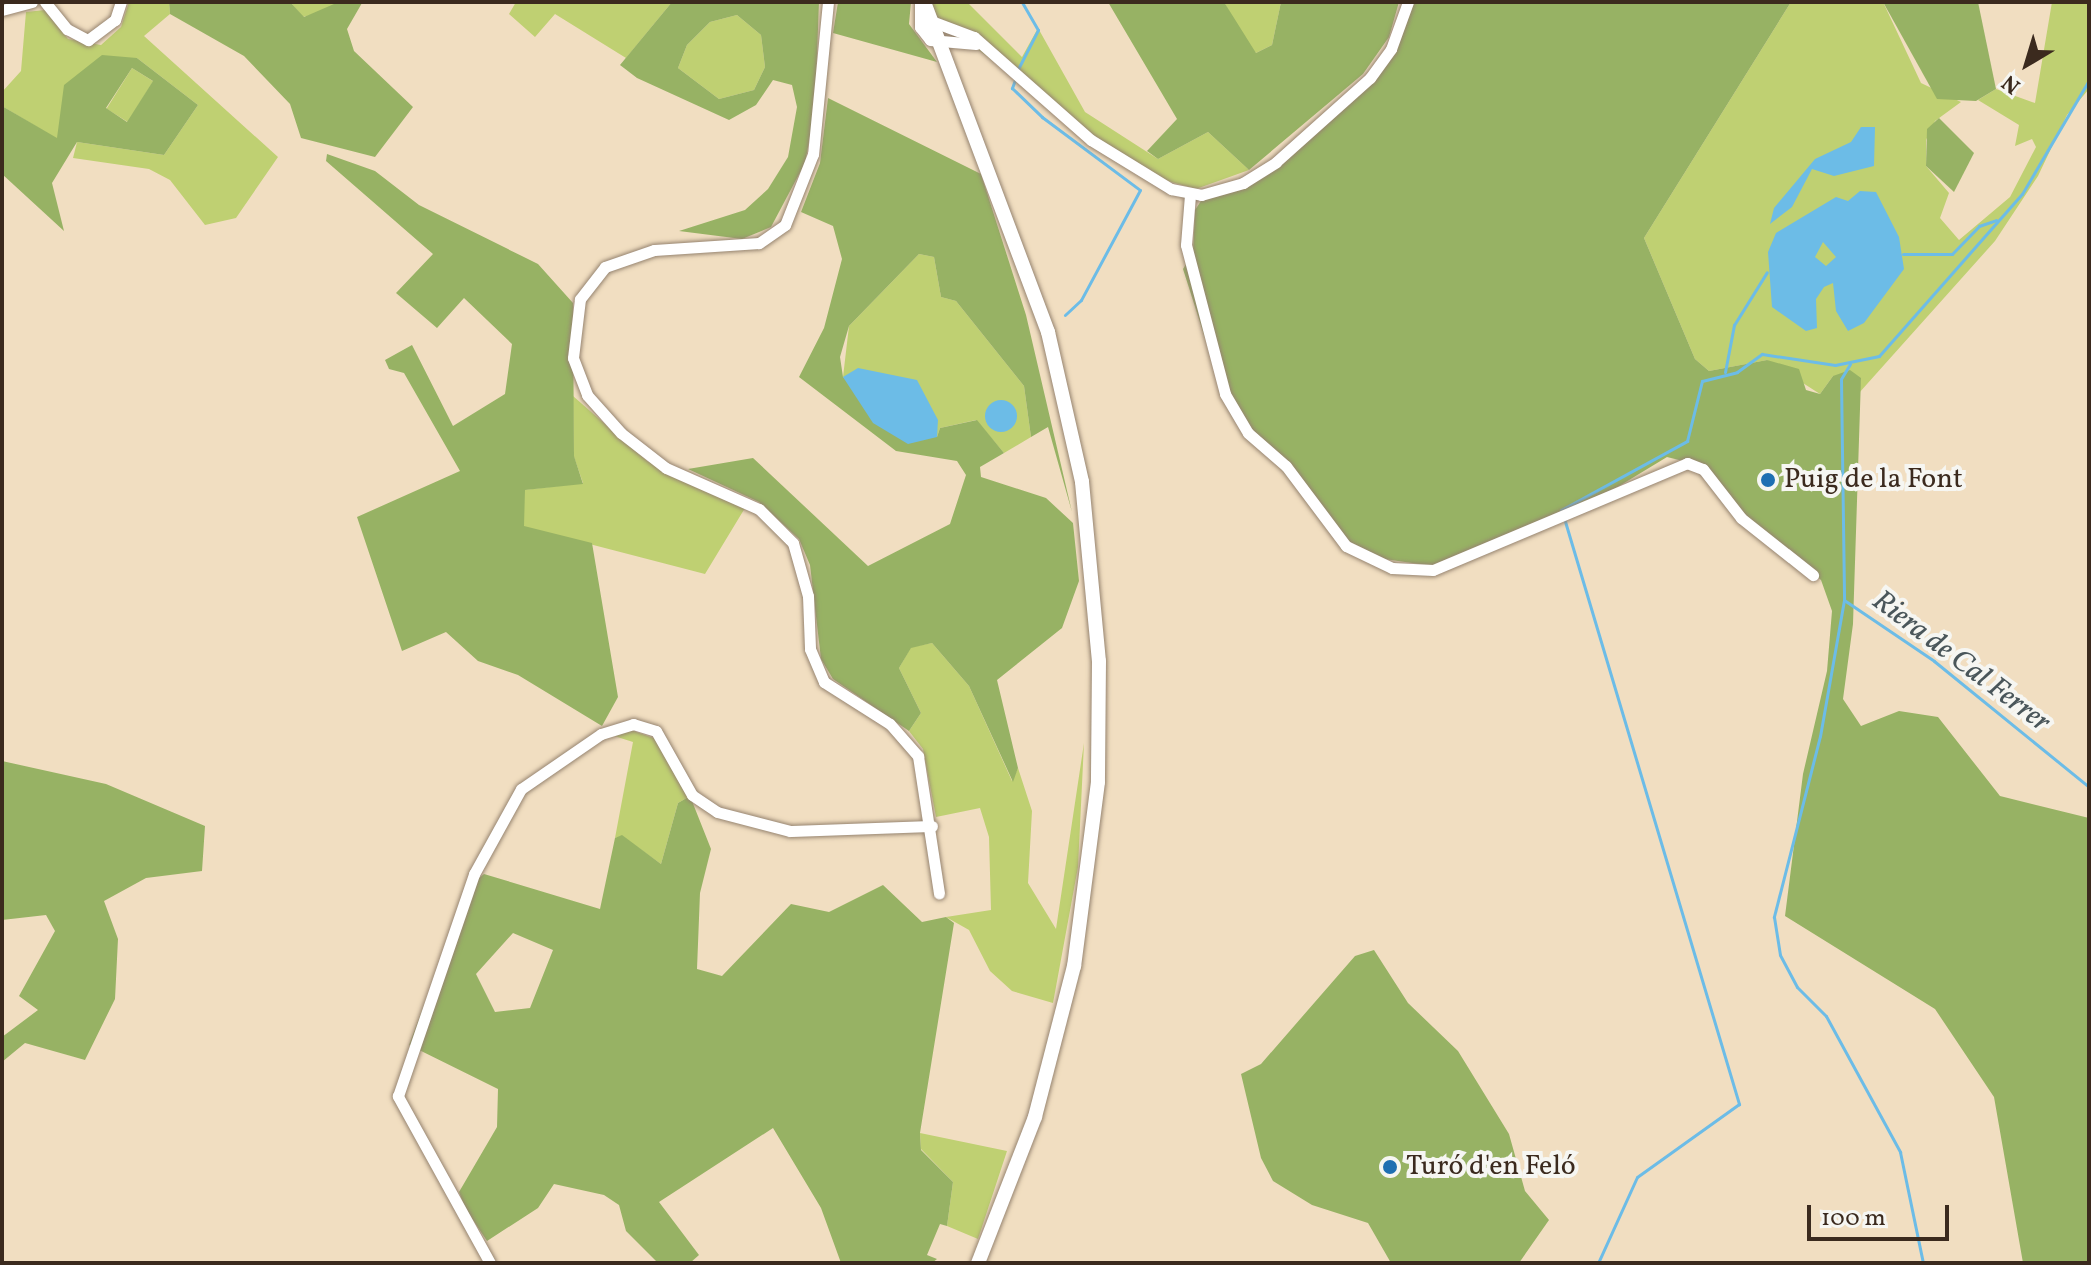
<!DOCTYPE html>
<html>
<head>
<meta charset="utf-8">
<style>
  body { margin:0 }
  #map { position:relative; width:2091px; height:1265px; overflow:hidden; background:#f1dec1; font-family:Vollkorn,serif }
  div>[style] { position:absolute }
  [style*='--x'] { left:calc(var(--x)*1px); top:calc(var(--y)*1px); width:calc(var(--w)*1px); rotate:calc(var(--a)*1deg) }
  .green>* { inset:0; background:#bfd072; transform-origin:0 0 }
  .forest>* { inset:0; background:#97b264 }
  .water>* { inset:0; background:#6cbce7 }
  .round { border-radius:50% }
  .stream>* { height:3px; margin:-1.5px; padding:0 1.5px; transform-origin:1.5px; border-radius:1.5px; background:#6cbce7 }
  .roads { filter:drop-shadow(0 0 2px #968470) drop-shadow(0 0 2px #968470) }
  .minor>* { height:11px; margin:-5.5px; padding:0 5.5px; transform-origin:5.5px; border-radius:5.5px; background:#fff }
  .major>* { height:14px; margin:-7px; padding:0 7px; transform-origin:7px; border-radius:7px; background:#fff }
  .dots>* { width:22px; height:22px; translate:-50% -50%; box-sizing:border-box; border:4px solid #f6f6f2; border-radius:50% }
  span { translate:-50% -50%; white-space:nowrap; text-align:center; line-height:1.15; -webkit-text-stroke:8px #f6f6f2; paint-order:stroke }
  .poi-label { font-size:28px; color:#3b2a1e }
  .left { translate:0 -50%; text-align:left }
  .water-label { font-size:30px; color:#4a565a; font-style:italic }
  .frame { position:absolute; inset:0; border:4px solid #3b2a1e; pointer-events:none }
  .north { position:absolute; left:1987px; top:24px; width:80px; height:80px; -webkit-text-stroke:6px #f6f6f2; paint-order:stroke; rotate:218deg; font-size:22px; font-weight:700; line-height:32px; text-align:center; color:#3b2a1e }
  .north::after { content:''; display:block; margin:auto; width:28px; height:36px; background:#3b2a1e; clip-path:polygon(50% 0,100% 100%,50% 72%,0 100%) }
  .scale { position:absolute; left:1807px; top:1205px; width:142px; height:36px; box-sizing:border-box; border:4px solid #3b2a1e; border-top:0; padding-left:10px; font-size:24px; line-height:28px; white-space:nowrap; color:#3b2a1e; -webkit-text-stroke:6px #f6f6f2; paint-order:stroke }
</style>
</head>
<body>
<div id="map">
  <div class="green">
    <i style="clip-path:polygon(129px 2px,169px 2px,170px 14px,144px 36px,278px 157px,236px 218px,205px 225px,170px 180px,149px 169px,73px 158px,77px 142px,164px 155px,198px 105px,137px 58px,57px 139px,2px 106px,2px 92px,21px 71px,26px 12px,45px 10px,68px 39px,101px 45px,121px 27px)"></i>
    <i style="clip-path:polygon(290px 2px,364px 2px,303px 17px)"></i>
    <i style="clip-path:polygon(516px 2px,672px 2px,626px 58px,555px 14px,535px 37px,509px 14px)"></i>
    <i style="clip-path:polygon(931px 2px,967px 2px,1022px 57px,1038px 28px,1085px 112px,1158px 159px,1208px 132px,1249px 170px,1196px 189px,1161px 179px,1075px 124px,938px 19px)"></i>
    <i style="clip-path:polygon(1224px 2px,1281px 2px,1272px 45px,1256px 53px,1249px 48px)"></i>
    <i style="clip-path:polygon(1791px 2px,1883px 2px,1921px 83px,1961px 102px,1935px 121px,1926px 140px,1926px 166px,1949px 193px,1940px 218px,1959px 240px,2010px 197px,2036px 147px,2032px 139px,2015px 146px,2019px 125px,1978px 100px,1996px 89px,2035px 103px,2052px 2px,2089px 2px,2089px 89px,2067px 115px,2038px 176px,1995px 241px,1859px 393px,1861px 378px,1833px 376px,1820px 394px,1767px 360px,1709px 371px,1695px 359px,1644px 238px)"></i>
    <i style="clip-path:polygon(737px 15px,761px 35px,765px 67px,754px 90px,719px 99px,678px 68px,687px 45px,710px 22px)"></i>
    <i style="left:132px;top:68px;width:25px;height:48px;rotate:32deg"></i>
    <i style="clip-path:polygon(919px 254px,934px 257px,941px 297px,956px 301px,1024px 386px,1031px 437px,1004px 453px,976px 420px,940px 428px,937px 437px,843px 377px,849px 326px)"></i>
    <i style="clip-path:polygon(573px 396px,647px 461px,745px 508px,705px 574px,524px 527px,524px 490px,583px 483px,574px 457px)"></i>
    <i style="clip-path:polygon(932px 643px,969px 686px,1012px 781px,1018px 768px,1032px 811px,1028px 883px,1056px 929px,1084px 743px,1078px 867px,1053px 1003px,1012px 991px,990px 971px,969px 930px,946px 917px,991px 910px,989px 837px,980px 808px,936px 817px,923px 749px,909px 731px,921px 713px,899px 668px,911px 647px)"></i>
    <i style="clip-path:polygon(628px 729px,659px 740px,690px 796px,678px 803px,661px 864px,622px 836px,615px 838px,633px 742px,611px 735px)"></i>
    <i style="clip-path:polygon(920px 1133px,1007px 1151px,978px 1239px,947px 1226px,953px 1182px,921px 1149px)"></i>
  </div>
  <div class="forest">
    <i style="clip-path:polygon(169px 2px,290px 2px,304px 17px,334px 4px,362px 3px,347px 29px,354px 51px,413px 107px,375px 157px,301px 138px,290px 104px,244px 56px,170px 14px)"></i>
    <i style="clip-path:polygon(evenodd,672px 2px,819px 2px,815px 110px,805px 163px,771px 227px,742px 239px,679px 231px,745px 210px,768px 189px,788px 157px,797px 107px,792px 85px,773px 80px,756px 105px,729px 120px,637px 78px,620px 65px,672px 2px,737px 15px,761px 35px,765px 67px,754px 90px,719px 99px,678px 68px,687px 45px,710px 22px,737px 15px)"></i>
    <i style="clip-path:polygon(838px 2px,911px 2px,909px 24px,937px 62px,833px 33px)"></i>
    <i style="clip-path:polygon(1108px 2px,1224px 2px,1256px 53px,1272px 45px,1281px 2px,1399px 2px,1389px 37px,1363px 74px,1249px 170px,1208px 132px,1158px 159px,1147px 151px,1177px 119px)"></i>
    <i style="clip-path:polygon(1411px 2px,1791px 2px,1644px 238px,1695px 359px,1709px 371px,1767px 360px,1799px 369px,1806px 390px,1820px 394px,1833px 376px,1850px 370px,1861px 378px,1853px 624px,1843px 699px,1861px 726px,1899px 711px,1938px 717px,2000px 796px,2089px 818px,2089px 1263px,2023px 1263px,1994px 1097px,1935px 1009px,1785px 916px,1803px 774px,1827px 671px,1832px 611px,1821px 580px,1731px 505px,1695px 464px,1667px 457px,1611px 491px,1433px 566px,1384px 559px,1338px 536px,1242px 423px,1219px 382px,1183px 269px,1193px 253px,1195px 210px,1201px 201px,1246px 188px,1279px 166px,1395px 51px)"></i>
    <i style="clip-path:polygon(1883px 2px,1978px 2px,1996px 89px,1976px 101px,1937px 99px)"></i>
    <i style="clip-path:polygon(evenodd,102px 55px,137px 58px,198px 105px,164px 155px,77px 142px,52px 183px,64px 231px,2px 174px,2px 106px,57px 138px,64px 85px,102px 55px,132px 68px,153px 81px,127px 122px,106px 108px,132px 68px)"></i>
    <i style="clip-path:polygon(828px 98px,981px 174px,1026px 315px,1072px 512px,1048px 427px,1031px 437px,1024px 386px,956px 301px,941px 297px,934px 257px,919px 254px,849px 326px,840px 357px,843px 377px,937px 437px,940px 428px,977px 420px,1004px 453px,980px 467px,981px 477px,1046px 498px,1073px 523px,1079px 581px,1062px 628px,997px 680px,1018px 768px,1013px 782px,969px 686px,932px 643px,911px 648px,899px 668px,921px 713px,909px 731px,833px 679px,821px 659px,810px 565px,799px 539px,759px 502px,688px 469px,753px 458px,868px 566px,950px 524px,966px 475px,957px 461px,896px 451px,799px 377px,824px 328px,842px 259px,833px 226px,801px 212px,820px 163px)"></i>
    <i style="clip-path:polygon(1939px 118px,1974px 153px,1954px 192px,1926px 166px,1927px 129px)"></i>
    <i style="clip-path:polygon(327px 154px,375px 171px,419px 205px,538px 264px,573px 303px,574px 456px,583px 484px,525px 490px,524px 526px,592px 543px,618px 697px,602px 726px,518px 675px,478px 661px,446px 632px,402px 651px,357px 517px,460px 471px,404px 373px,389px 369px,385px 360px,412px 345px,453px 426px,505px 394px,512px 344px,464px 298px,437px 328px,396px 293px,433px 254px,326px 161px)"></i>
    <i style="clip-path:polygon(2px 761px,106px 784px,205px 826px,202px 871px,146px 878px,104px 901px,118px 939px,115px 999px,85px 1060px,25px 1043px,2px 1062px,2px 1037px,38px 1010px,19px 996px,55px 931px,46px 915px,2px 920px)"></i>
    <i style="clip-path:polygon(evenodd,690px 796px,711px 849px,700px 893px,697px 969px,722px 976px,791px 904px,829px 912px,883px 885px,922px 922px,946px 917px,954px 923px,920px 1133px,921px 1150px,953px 1182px,947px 1226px,940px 1224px,927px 1255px,937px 1259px,932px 1263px,841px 1263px,821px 1208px,773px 1128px,659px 1202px,699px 1255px,690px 1263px,658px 1263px,626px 1231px,619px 1205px,604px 1195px,554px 1184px,538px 1208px,487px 1241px,465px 1208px,459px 1192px,497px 1127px,498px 1089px,409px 1045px,469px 886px,484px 874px,600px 909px,615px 838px,622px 835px,661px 864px,678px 803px,690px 796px,513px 933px,553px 950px,530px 1008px,495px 1012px,476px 974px,513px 933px)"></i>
    <i style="clip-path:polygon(1374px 950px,1408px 1003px,1458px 1051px,1509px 1134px,1525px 1191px,1549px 1220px,1519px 1263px,1391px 1263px,1368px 1223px,1312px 1205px,1273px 1181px,1261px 1158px,1241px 1074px,1261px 1064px,1355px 956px)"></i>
  </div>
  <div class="water">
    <i style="clip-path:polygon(1861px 127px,1875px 127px,1874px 166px,1834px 176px,1812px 169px,1792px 207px,1770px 224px,1774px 208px,1815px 159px,1851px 142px)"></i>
    <i style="clip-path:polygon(evenodd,1860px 191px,1876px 192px,1899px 237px,1904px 269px,1864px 323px,1848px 331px,1836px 311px,1833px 283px,1824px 287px,1816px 299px,1817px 328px,1806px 331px,1772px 307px,1768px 252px,1776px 233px,1836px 197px,1848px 201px,1860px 191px,1823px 242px,1836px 257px,1826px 266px,1815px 257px,1823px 242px)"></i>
    <i style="clip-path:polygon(858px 368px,917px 380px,938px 420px,937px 437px,908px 444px,873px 423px,843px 377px)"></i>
    <i class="round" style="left:985px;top:400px;width:32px;height:32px"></i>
  </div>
  <div class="stream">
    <i style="--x:1018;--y:69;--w:44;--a:-62.9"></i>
    <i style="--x:1038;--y:30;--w:32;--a:-120"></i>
    <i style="--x:1016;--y:77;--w:12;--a:110"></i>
    <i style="--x:1012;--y:88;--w:42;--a:44"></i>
    <i style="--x:1042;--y:117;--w:122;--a:36.7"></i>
    <i style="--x:1140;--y:190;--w:125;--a:118.2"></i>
    <i style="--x:1081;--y:300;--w:22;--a:137"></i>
    <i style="--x:1903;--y:254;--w:49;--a:0"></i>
    <i style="--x:1952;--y:254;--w:39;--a:-46"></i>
    <i style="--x:1979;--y:226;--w:18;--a:-19"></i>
    <i style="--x:1850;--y:364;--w:17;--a:121"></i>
    <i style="--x:1841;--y:379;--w:221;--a:89.2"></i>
    <i style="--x:1844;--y:600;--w:109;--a:34.1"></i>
    <i style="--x:1934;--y:661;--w:200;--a:39.1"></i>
    <i style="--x:1725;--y:372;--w:48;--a:-79.2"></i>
    <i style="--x:1734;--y:325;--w:62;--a:-58.1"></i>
    <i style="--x:1561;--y:510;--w:144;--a:-28.7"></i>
    <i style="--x:1687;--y:441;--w:62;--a:-76"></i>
    <i style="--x:1702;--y:381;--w:36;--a:-14"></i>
    <i style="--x:1737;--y:372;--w:31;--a:-36"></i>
    <i style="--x:1762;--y:354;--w:74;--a:8.6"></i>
    <i style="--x:1835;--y:365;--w:45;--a:-11.6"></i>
    <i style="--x:1879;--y:356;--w:216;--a:-48.6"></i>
    <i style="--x:2022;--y:194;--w:132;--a:-59.6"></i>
    <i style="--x:1564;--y:518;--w:612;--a:73.37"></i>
    <i style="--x:1739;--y:1104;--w:125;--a:144.4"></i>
    <i style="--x:1637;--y:1177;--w:94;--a:114.4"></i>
    <i style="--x:1844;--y:600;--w:138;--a:100"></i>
    <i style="--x:1820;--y:736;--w:187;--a:104.3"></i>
    <i style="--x:1774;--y:917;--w:38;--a:81"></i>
    <i style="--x:1780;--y:955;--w:36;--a:62"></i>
    <i style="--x:1797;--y:987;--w:41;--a:45"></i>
    <i style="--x:1826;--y:1016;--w:155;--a:61.4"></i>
    <i style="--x:1900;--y:1152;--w:113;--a:78.3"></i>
  </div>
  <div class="roads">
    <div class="minor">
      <i style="--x:45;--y:2;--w:35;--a:51"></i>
      <i style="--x:67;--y:29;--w:24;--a:28"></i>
      <i style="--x:88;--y:40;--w:34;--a:-37"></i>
      <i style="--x:115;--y:20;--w:19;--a:-72"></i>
      <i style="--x:828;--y:2;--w:153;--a:95.6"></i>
      <i style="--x:813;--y:154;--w:76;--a:111.5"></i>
      <i style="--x:785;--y:225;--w:32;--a:145"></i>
      <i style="--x:759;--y:243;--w:105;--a:176.2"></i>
      <i style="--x:654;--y:250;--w:52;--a:160.9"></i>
      <i style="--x:605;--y:267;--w:41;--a:128"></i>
      <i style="--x:580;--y:299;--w:59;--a:96.8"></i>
      <i style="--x:573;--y:358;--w:40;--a:69"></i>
      <i style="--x:587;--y:395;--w:51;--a:48.2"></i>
      <i style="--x:621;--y:433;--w:57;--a:37.9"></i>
      <i style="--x:666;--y:468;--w:102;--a:23.8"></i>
      <i style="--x:759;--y:509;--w:48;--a:45"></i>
      <i style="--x:793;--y:543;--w:55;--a:74.2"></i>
      <i style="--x:808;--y:596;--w:53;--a:87.8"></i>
      <i style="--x:810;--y:649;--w:36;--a:67"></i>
      <i style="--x:824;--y:682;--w:78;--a:32.5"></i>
      <i style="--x:890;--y:724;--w:43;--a:48.8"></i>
      <i style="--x:918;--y:756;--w:139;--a:81.3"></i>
      <i style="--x:920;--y:2;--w:25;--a:90"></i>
      <i style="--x:920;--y:27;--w:16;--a:52"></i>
      <i style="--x:930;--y:40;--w:46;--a:5"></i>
      <i style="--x:2;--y:10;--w:31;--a:-15"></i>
      <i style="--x:931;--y:21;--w:46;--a:20.4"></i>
      <i style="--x:974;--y:37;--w:156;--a:41.4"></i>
      <i style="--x:1091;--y:140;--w:94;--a:31.5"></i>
      <i style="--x:1171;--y:189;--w:31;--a:11"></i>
      <i style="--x:1201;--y:195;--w:44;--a:-15.9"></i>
      <i style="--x:1243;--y:183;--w:39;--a:-32"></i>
      <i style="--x:1276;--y:162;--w:126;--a:-41.8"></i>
      <i style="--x:1370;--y:78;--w:36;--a:-54"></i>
      <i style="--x:1391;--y:49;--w:50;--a:-70.1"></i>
      <i style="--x:1190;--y:195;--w:50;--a:94.6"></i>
      <i style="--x:1186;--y:245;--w:154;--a:75.3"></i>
      <i style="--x:1225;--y:394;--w:45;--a:59.5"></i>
      <i style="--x:1248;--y:433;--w:50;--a:41"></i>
      <i style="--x:1286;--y:466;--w:100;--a:53.1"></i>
      <i style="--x:1346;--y:546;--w:51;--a:25.6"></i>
      <i style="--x:1392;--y:568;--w:41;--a:2.8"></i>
      <i style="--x:1433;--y:570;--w:276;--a:-22.8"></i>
      <i style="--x:1687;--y:463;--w:17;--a:21"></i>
      <i style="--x:1703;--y:469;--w:62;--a:52.2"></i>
      <i style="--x:1741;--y:518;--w:92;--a:38.4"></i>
      <i style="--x:490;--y:1263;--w:191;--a:-118.9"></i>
      <i style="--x:398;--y:1096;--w:235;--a:-71.1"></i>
      <i style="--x:474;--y:874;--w:97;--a:-61.1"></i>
      <i style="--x:521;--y:789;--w:97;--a:-34.5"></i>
      <i style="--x:601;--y:734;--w:34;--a:-17"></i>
      <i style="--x:633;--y:724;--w:24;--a:17"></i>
      <i style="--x:656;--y:731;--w:73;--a:60.6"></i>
      <i style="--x:692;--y:795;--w:30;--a:34"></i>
      <i style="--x:717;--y:812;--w:75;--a:14.6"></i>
      <i style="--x:790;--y:831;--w:142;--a:-2"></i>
    </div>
    <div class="major">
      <i style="--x:924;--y:2;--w:353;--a:69.4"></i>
      <i style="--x:1048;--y:332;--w:154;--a:77.2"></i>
      <i style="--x:1082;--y:482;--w:180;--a:84.6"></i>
      <i style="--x:1099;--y:661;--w:121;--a:90.5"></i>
      <i style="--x:1098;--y:782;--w:186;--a:97.4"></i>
      <i style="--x:1074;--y:966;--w:156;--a:104.5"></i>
      <i style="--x:1035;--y:1117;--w:157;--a:111.3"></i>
    </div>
  </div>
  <div class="dots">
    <i style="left:1768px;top:480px;background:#1f6fb2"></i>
    <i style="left:1390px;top:1167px;background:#1f6fb2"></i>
  </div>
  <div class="poi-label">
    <span class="left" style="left:1784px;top:480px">Puig de la Font</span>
    <span class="left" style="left:1406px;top:1167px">Turó d'en Feló</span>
  </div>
  <div class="water-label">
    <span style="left:1961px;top:662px;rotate:37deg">Riera de Cal Ferrer</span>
  </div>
  <div class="frame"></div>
  <div class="north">N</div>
  <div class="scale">100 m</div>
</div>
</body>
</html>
